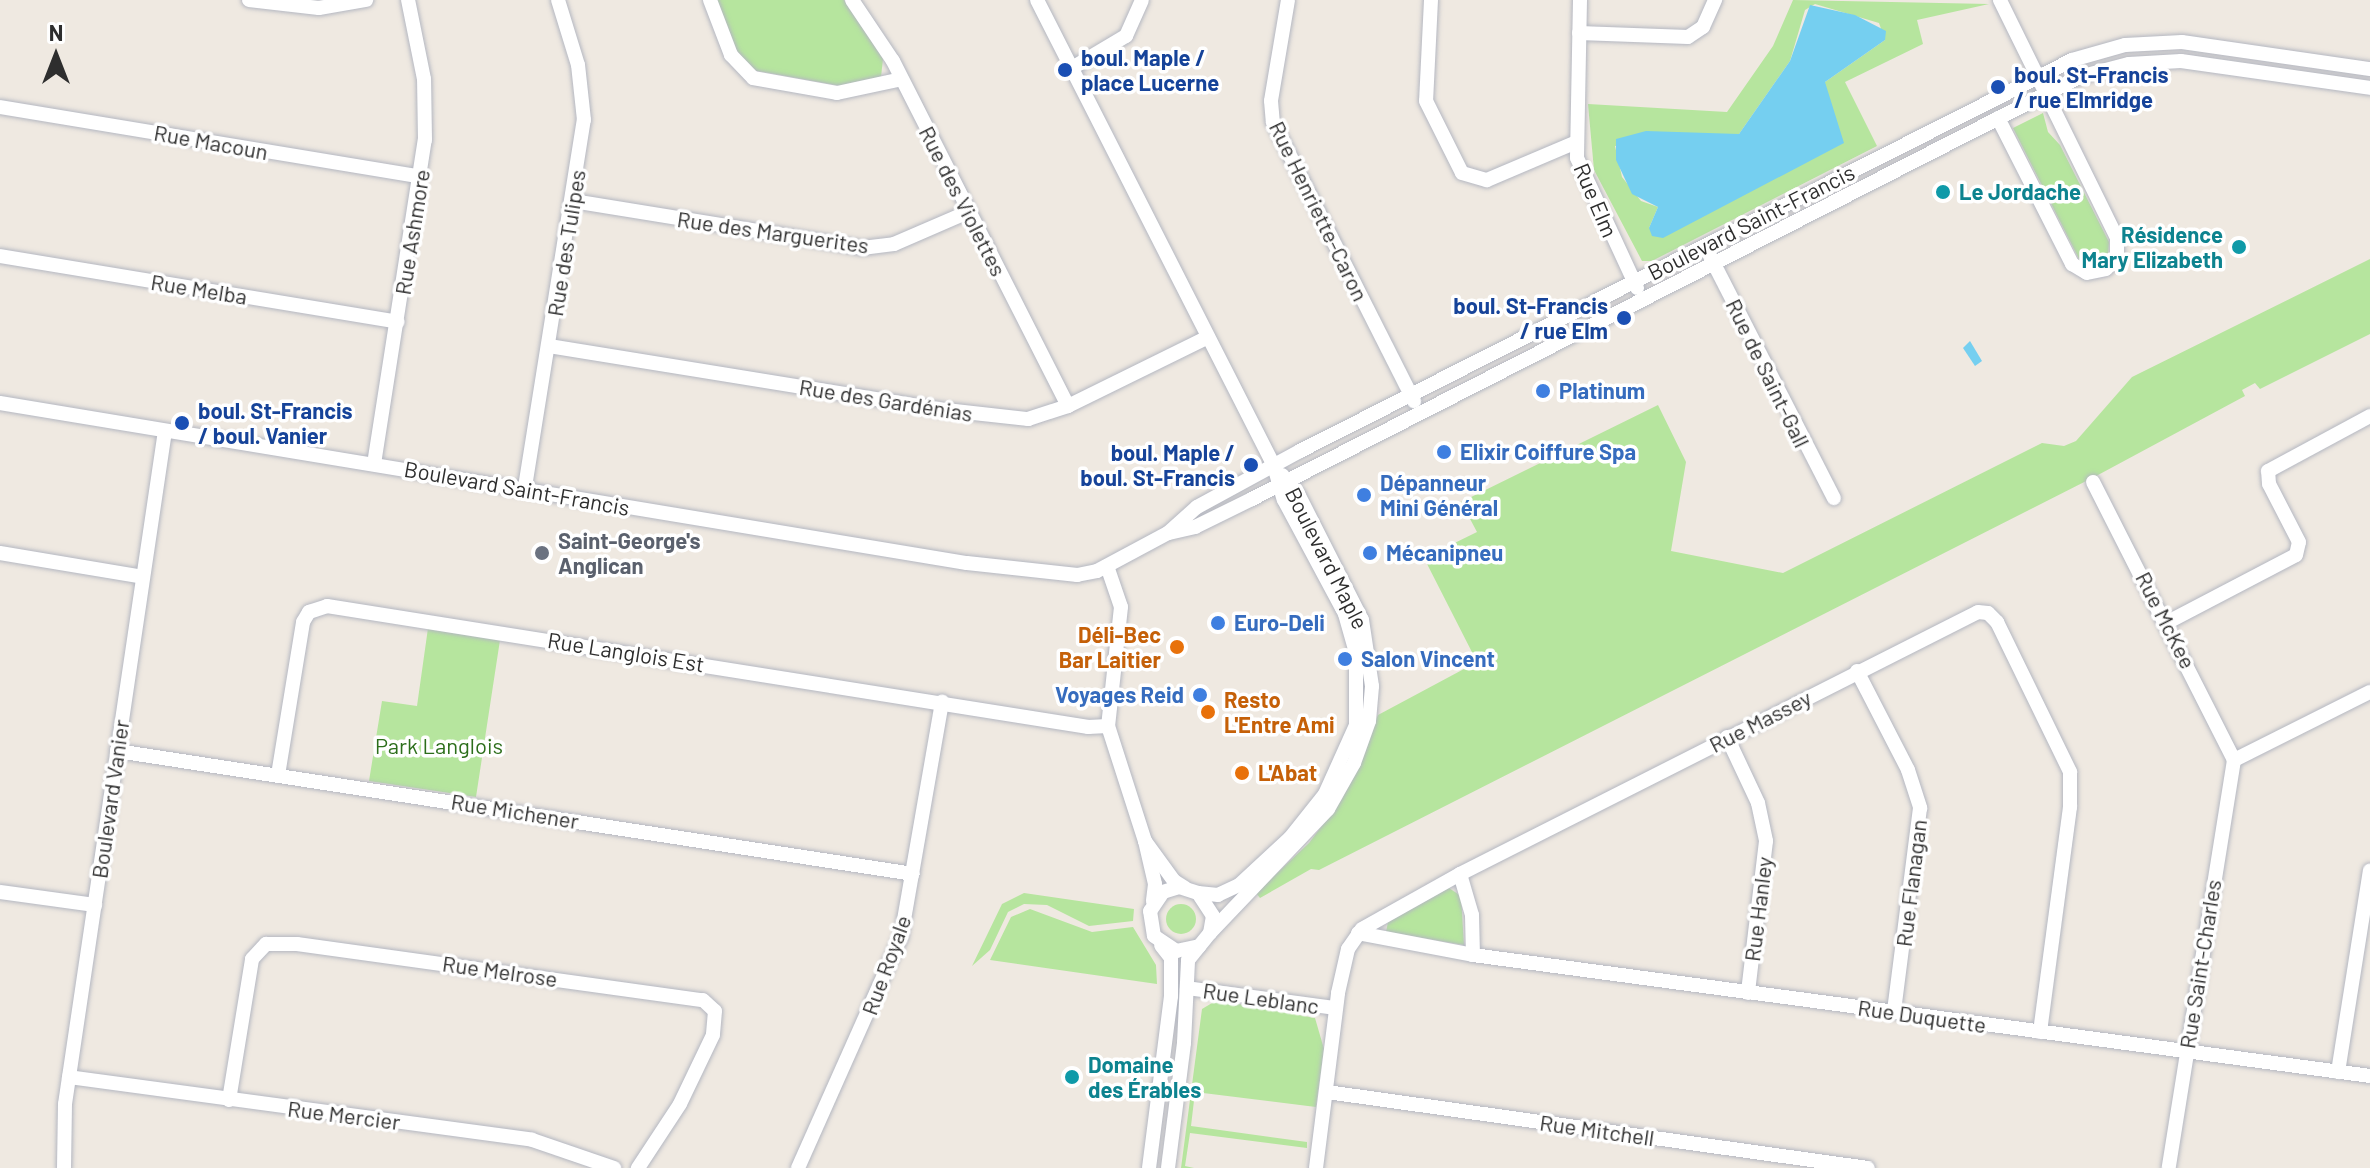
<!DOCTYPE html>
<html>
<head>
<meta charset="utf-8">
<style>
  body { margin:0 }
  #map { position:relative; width:2370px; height:1168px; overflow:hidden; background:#efe9e1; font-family:Barlow,sans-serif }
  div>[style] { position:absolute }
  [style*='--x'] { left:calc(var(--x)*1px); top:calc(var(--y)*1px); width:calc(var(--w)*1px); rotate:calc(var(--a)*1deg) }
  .green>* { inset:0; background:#b6e59e }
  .round { border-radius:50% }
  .water>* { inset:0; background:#75cff0 }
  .roads { filter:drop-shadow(0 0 2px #b4b7c1) drop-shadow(0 0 2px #b4b7c1) }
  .minor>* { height:14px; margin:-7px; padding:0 7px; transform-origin:7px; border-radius:7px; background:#fff }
  .dots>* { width:22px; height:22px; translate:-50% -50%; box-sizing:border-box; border:4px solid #fff; border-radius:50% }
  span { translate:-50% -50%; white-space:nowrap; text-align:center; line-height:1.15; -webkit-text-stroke:7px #fff; paint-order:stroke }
  .transit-label { font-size:22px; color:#164399; font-weight:700 }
  .left { translate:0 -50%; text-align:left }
  .right { translate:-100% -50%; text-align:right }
  .street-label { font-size:22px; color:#2e2e2e }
  .culture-label { font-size:22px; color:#0d838f; font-weight:700 }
  .shop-label { font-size:22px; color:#366cbe; font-weight:700 }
  .worship-label { font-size:22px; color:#5b616d; font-weight:700 }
  .food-label { font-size:22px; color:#c56008; font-weight:700 }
  .park-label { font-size:22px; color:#2c6e1b }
  .north { position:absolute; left:16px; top:16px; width:80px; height:80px; -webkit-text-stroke:6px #fff; paint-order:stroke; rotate:0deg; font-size:22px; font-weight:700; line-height:32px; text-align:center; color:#2e2e2e }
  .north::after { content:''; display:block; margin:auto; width:28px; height:36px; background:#2e2e2e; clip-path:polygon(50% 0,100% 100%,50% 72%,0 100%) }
</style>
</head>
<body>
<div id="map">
  <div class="green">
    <i style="clip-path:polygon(716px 0,844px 0,883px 59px,881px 77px,846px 87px,752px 70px,736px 51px)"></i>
    <i style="clip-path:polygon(evenodd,1793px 0,1989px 4px,1917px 20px,1923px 44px,1845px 82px,1877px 146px,1652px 261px,1642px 261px,1594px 170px,1588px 104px,1727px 112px,1773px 46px,1793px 0,1815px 4px,1879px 23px,1885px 40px,1825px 82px,1649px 228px,1658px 207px,1641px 201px,1622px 177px,1615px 146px,1739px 134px,1790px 61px,1805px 10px,1815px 4px)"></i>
    <i style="clip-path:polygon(2043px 113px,2048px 132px,2060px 145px,2109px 242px,2108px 257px,2101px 264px,2079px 259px,2013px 128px)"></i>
    <i style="clip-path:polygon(2370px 259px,2370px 334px,2260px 389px,2255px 383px,2242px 390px,2245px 396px,2098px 475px,1319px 870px,1311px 869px,1260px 898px,1256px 893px,1309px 843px,1342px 799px,1378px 715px,1477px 662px,1424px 558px,1477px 532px,1461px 502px,1658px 405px,1686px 462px,1671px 551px,1783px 573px,2042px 443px,2064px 446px,2076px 441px,2132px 377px)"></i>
    <i style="clip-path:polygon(428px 628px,500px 640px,476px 797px,369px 781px,382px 701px,417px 706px)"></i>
    <i style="clip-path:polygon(1449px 888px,1461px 896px,1464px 945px,1386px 932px,1388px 922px)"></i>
    <i style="clip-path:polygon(1024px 893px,1134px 909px,1133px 921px,1089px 926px,1047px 905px,1024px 904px,1008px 912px,990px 950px,972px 966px,1002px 904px)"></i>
    <i class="round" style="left:1166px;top:904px;width:30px;height:30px"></i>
    <i style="clip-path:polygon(1030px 909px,1092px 932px,1133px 927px,1156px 965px,1157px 984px,990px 960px,1011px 917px)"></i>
    <i style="clip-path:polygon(1217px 1000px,1315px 1018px,1324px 1049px,1316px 1107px,1195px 1092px,1191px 1126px,1307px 1142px,1307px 1148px,1190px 1133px,1185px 1166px,1194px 1168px,1181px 1168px,1202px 1009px)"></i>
  </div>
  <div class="water">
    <i style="clip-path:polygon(1810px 5px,1855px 15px,1886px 31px,1885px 40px,1825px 82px,1844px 143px,1663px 238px,1652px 236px,1649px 228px,1658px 207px,1632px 194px,1616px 160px,1616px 139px,1646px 131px,1739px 134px,1790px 61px)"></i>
    <i style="clip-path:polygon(1970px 341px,1982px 361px,1975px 366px,1963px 348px)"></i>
  </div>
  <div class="roads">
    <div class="minor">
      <i style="--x:249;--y:0;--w:70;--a:6.5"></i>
      <i style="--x:319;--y:8;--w:48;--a:-9.7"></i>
      <i style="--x:710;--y:0;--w:59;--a:69.1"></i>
      <i style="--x:731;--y:55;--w:32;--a:46"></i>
      <i style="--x:753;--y:78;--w:85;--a:10.1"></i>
      <i style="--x:837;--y:93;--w:66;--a:-12.2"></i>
      <i style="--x:852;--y:0;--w:73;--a:56.1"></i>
      <i style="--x:893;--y:61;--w:387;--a:63.1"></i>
      <i style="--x:1037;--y:0;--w:523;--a:63.04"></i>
      <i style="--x:1274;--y:466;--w:35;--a:74"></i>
      <i style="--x:1284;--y:500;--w:129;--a:61.8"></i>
      <i style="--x:1345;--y:614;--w:41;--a:74.2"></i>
      <i style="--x:1356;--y:653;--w:72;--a:90"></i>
      <i style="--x:1356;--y:725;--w:76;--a:114.2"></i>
      <i style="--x:1325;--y:794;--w:56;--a:128.5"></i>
      <i style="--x:1290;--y:838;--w:69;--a:137.3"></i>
      <i style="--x:1239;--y:885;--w:23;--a:155"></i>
      <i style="--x:1218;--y:895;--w:20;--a:-174"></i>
      <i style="--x:1288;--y:0;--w:102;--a:99.6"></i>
      <i style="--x:1271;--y:101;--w:21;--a:85"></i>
      <i style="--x:1273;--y:122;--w:313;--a:63.2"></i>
      <i style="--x:1431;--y:0;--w:101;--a:92.8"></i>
      <i style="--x:1426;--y:101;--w:80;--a:63.4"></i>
      <i style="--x:1462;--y:173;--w:26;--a:16"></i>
      <i style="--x:1487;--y:180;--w:95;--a:-23"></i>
      <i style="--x:1580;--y:0;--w:158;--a:91.1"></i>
      <i style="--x:1577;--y:158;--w:143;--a:65.2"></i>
      <i style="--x:1579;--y:33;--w:109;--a:2.1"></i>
      <i style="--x:1688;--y:37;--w:18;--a:-34"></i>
      <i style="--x:1703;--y:27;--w:30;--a:-66"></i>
      <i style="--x:1072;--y:68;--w:63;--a:-30.7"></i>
      <i style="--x:1126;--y:36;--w:39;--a:-66"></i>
      <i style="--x:0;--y:107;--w:427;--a:9.4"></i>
      <i style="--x:1998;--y:118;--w:164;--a:63.1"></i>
      <i style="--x:2072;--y:264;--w:17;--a:31"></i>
      <i style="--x:2087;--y:273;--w:19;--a:-12"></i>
      <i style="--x:2106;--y:269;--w:16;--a:-47"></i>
      <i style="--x:2117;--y:257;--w:19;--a:-90"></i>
      <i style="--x:2117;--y:238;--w:265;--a:-116.2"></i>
      <i style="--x:573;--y:201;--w:293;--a:9.2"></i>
      <i style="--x:862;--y:248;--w:32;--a:-7"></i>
      <i style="--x:894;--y:244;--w:81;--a:-23.4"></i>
      <i style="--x:0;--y:256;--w:403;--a:9.4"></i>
      <i style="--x:1710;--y:256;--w:272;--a:62.9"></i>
      <i style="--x:549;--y:346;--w:393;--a:9.2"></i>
      <i style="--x:937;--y:409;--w:92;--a:6.3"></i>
      <i style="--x:1028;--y:419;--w:42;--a:-18"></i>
      <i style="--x:1068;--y:406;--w:156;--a:-26.2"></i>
      <i style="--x:0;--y:403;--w:980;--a:9.4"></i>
      <i style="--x:967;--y:563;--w:111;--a:6.2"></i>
      <i style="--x:1077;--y:575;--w:20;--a:-11"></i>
      <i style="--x:1097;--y:571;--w:81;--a:-28.2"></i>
      <i style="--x:1168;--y:533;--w:39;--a:-42"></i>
      <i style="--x:1197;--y:507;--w:117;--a:-28.5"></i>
      <i style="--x:1300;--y:451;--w:865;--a:-26.86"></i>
      <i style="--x:2072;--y:60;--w:55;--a:-15.8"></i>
      <i style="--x:2125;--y:45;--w:57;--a:-3"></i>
      <i style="--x:2182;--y:42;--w:190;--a:8.2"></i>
      <i style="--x:374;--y:464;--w:328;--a:-81.1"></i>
      <i style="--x:425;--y:140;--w:61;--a:-90.9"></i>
      <i style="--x:424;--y:79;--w:81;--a:-101.4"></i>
      <i style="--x:2093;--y:482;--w:312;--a:63.1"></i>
      <i style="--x:2234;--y:760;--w:413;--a:99.1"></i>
      <i style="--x:525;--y:487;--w:372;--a:-80.9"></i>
      <i style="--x:584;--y:120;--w:55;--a:-96.2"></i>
      <i style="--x:578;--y:65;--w:68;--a:-107.1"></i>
      <i style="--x:1169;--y:533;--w:27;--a:-13"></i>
      <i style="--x:1195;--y:527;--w:64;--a:-26.2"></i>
      <i style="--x:1252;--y:499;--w:928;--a:-27.03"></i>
      <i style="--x:2079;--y:77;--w:52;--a:-14.6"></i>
      <i style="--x:2129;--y:64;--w:52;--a:-3.3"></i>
      <i style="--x:2181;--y:61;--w:191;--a:8.1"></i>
      <i style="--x:0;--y:553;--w:145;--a:9.5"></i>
      <i style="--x:1107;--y:566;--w:43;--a:71.1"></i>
      <i style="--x:1121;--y:607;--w:120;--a:96.2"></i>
      <i style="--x:1108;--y:726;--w:121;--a:72.2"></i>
      <i style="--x:1145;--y:841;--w:44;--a:76.9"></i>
      <i style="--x:1155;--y:884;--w:17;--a:97"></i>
      <i style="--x:2168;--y:622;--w:144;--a:-27.6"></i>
      <i style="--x:2296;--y:555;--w:13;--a:-77"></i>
      <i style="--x:2299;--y:542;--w:65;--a:-117.3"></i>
      <i style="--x:2269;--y:484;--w:13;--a:-94"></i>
      <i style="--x:2268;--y:471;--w:116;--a:-28.3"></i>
      <i style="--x:1857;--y:671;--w:111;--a:62.7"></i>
      <i style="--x:1908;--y:770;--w:40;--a:72"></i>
      <i style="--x:1920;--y:808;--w:206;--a:97.3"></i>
      <i style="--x:1727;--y:737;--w:73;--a:64.8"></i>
      <i style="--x:1758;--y:803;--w:39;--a:78"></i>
      <i style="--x:1766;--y:841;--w:153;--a:96.8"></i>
      <i style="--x:117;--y:751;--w:805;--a:8.78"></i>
      <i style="--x:2234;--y:760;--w:152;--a:-26.6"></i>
      <i style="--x:278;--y:775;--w:155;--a:-80.7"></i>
      <i style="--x:303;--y:622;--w:12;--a:-59"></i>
      <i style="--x:309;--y:612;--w:19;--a:-18"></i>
      <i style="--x:327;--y:606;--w:771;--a:9.03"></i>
      <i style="--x:1088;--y:727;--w:20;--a:-3"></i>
      <i style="--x:1145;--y:841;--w:49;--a:54.1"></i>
      <i style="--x:1174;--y:881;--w:13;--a:32"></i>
      <i style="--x:1460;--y:874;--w:43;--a:73.7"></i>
      <i style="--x:1472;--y:915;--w:40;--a:88.6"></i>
      <i style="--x:0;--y:892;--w:96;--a:7.8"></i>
      <i style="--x:1210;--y:933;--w:171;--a:-46.4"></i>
      <i style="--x:1328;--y:809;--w:53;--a:-60.5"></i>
      <i style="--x:1354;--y:763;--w:45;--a:-70.3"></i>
      <i style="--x:1369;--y:721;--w:35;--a:-85"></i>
      <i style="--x:1372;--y:686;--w:67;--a:-98.6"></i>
      <i style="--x:1362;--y:620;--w:141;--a:-116.9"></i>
      <i style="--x:1298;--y:494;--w:25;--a:-130"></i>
      <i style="--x:1358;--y:933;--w:117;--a:10.8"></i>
      <i style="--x:1473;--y:955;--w:905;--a:7.68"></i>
      <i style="--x:1187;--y:988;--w:149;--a:7.7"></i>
      <i style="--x:2338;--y:1072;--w:204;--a:-81"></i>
      <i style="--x:69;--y:1077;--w:467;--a:7.7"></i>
      <i style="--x:532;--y:1140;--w:87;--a:18.9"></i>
      <i style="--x:1327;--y:1092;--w:546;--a:8"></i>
      <i style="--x:229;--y:1100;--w:143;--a:-80.7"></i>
      <i style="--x:252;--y:959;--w:21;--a:-47"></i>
      <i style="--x:266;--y:944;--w:31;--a:0"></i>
      <i style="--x:297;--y:944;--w:410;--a:7.9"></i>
      <i style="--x:703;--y:1000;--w:16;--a:43"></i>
      <i style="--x:715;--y:1011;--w:24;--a:95"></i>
      <i style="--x:713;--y:1035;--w:76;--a:115.6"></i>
      <i style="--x:680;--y:1104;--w:77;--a:123.3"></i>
      <i style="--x:64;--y:1168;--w:64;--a:-89.1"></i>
      <i style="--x:65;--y:1104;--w:680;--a:-81.55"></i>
      <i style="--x:798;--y:1168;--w:253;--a:-66"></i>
      <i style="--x:901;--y:937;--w:239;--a:-80.1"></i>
      <i style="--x:1149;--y:1168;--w:173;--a:-82.7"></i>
      <i style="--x:1171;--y:996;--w:38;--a:-90"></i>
      <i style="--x:1171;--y:958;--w:16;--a:-128"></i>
      <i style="--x:1168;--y:1168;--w:126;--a:-82.7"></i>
      <i style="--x:1184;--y:1043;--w:83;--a:-87.2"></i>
      <i style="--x:1188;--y:960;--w:35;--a:-51"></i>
      <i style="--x:1210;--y:933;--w:17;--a:-80"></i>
      <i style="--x:1213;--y:916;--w:27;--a:-123"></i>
      <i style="--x:1198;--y:893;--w:20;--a:-162"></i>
      <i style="--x:1179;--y:887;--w:17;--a:163"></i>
      <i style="--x:1163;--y:892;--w:23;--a:124"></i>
      <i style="--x:1150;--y:911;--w:25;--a:81"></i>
      <i style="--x:1154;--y:936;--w:27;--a:34"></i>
      <i style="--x:1176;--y:951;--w:24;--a:-12"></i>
      <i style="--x:1316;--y:1168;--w:176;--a:-82.8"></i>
      <i style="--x:1338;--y:993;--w:45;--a:-77.2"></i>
      <i style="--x:1348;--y:949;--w:24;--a:-55"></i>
      <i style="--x:1362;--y:929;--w:112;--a:-29.3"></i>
      <i style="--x:1460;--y:874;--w:580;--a:-26.83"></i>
      <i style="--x:1978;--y:612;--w:10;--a:6"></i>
      <i style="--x:1988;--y:613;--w:13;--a:45"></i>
      <i style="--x:1997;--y:622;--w:167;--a:64"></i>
      <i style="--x:2070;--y:772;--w:35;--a:90"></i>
      <i style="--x:2070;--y:807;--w:227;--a:97.6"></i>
    </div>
  </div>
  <div class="dots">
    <i style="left:1065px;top:70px;background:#1a4fb4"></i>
    <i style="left:1998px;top:87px;background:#1a4fb4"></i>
    <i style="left:1943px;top:192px;background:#0f9aa8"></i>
    <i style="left:2239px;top:247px;background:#0f9aa8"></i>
    <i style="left:1624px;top:318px;background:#1a4fb4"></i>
    <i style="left:1543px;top:391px;background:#3f7fe0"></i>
    <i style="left:182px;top:423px;background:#1a4fb4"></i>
    <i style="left:1444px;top:452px;background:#3f7fe0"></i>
    <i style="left:1251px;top:465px;background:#1a4fb4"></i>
    <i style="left:1364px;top:495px;background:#3f7fe0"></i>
    <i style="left:542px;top:553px;background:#6b7280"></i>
    <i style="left:1370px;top:553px;background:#3f7fe0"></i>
    <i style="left:1218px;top:623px;background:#3f7fe0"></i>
    <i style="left:1177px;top:647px;background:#e8710a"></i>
    <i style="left:1345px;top:659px;background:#3f7fe0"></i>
    <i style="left:1200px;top:695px;background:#3f7fe0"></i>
    <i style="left:1208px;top:712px;background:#e8710a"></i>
    <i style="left:1242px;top:773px;background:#e8710a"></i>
    <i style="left:1072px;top:1077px;background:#0f9aa8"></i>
  </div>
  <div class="transit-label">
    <span class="left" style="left:1081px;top:70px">boul. Maple /<br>place Lucerne</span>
    <span class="left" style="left:2014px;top:87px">boul. St-Francis<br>/ rue Elmridge</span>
    <span class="right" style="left:1608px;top:318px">boul. St-Francis<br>/ rue Elm</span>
    <span class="left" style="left:198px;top:423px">boul. St-Francis<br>/ boul. Vanier</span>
    <span class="right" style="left:1235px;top:465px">boul. Maple /<br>boul. St-Francis</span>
  </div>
  <div class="street-label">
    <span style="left:211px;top:142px;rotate:10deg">Rue Macoun</span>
    <span style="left:1596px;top:200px;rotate:67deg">Rue Elm</span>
    <span style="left:963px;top:201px;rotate:63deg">Rue des Violettes</span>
    <span style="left:1319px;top:211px;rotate:64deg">Rue Henriette-Caron</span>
    <span style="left:1751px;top:222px;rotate:-27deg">Boulevard Saint-Francis</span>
    <span style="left:412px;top:232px;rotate:-81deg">Rue Ashmore</span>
    <span style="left:773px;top:232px;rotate:8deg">Rue des Marguerites</span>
    <span style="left:566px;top:243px;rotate:-81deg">Rue des Tulipes</span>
    <span style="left:199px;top:289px;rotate:9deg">Rue Melba</span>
    <span style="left:1768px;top:373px;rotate:64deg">Rue de Saint-Gall</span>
    <span style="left:886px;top:400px;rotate:9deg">Rue des Gardénias</span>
    <span style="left:517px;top:488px;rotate:10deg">Boulevard Saint-Francis</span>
    <span style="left:1327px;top:558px;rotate:63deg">Boulevard Maple</span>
    <span style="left:2166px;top:620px;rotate:63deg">Rue McKee</span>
    <span style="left:626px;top:652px;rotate:9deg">Rue Langlois Est</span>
    <span style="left:1760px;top:721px;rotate:-27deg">Rue Massey</span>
    <span style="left:110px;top:799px;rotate:-82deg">Boulevard Vanier</span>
    <span style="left:515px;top:811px;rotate:9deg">Rue Michener</span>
    <span style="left:1911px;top:883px;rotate:-83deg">Rue Flanagan</span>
    <span style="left:1758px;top:909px;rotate:-83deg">Rue Hanley</span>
    <span style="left:2200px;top:964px;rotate:-81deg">Rue Saint-Charles</span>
    <span style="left:886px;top:965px;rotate:-70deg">Rue Royale</span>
    <span style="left:500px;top:971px;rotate:8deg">Rue Melrose</span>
    <span style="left:1261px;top:998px;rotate:8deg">Rue Leblanc</span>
    <span style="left:1922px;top:1016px;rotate:8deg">Rue Duquette</span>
    <span style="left:344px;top:1115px;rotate:7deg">Rue Mercier</span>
    <span style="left:1597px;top:1130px;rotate:8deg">Rue Mitchell</span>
  </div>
  <div class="culture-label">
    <span class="left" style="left:1959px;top:192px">Le Jordache</span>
    <span class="right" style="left:2223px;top:247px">Résidence<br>Mary Elizabeth</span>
    <span class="left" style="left:1088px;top:1077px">Domaine<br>des Érables</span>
  </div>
  <div class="shop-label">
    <span class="left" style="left:1559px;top:391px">Platinum</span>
    <span class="left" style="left:1460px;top:452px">Elixir Coiffure Spa</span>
    <span class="left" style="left:1380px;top:495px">Dépanneur<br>Mini Général</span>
    <span class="left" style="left:1386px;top:553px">Mécanipneu</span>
    <span class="left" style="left:1234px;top:623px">Euro-Deli</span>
    <span class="left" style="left:1361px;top:659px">Salon Vincent</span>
    <span class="right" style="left:1184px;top:695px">Voyages Reid</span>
  </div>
  <div class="worship-label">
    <span class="left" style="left:558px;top:553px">Saint-George's<br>Anglican</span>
  </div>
  <div class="food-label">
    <span class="right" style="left:1161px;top:647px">Déli-Bec<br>Bar Laitier</span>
    <span class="left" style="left:1224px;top:712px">Resto<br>L'Entre Ami</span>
    <span class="left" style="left:1258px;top:773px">L'Abat</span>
  </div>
  <div class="park-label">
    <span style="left:439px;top:746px">Park Langlois</span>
  </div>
  <div class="north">N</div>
</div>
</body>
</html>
